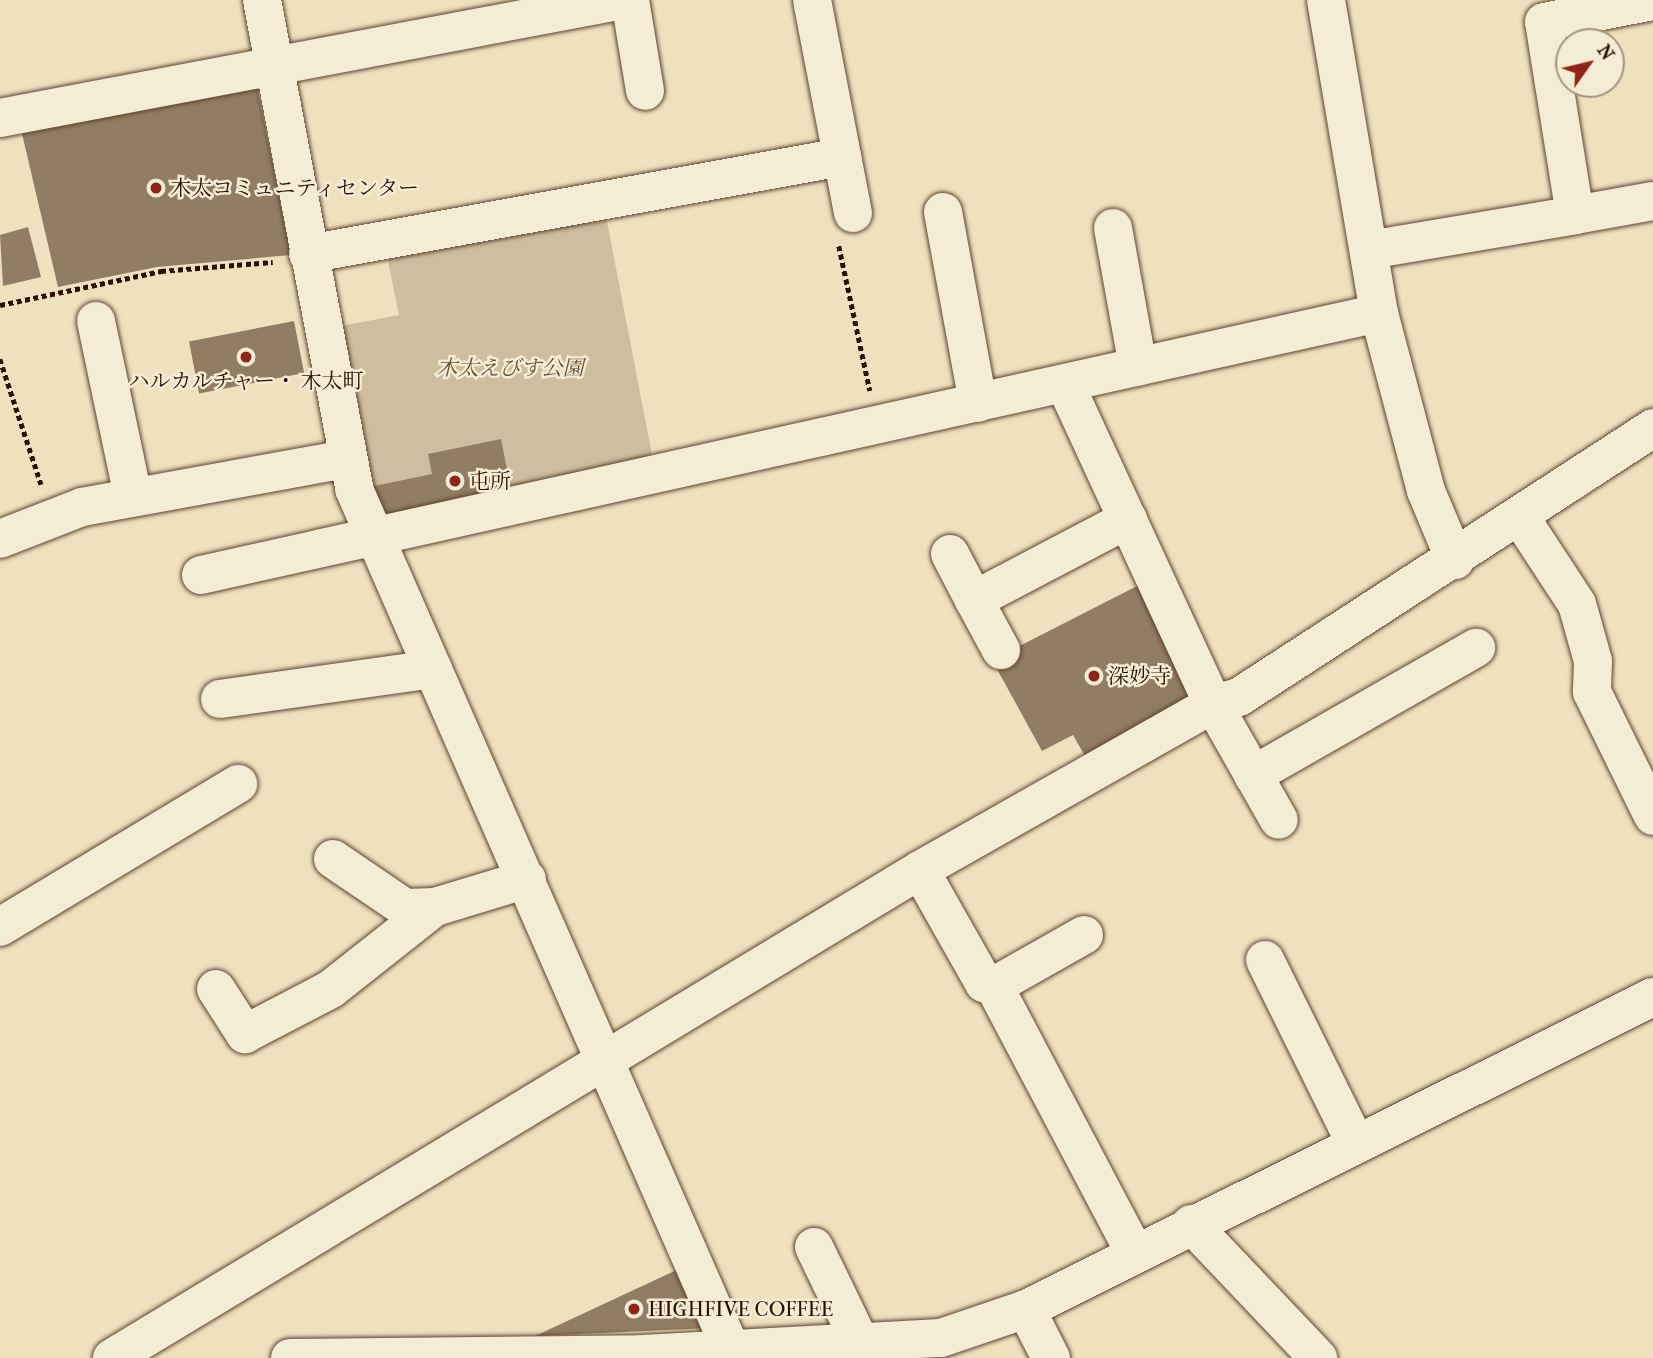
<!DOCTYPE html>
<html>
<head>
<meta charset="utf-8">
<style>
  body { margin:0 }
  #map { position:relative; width:1653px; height:1358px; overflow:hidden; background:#efe1be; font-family:"IM FELL French Canon","Noto Serif JP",serif }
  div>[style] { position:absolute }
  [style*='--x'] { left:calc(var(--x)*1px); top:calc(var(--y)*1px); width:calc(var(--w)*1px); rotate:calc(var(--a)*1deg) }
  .green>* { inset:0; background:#cebd9e }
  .building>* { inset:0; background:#917d63; transform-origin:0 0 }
  .path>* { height:4.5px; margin-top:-2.25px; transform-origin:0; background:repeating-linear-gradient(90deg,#2b1000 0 5px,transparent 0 8.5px) }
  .roads { filter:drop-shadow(0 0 2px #5c4430) drop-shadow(0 0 2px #5c4430) }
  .minor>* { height:38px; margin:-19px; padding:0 19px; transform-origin:19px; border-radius:19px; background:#f5ecd5 }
  .dots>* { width:19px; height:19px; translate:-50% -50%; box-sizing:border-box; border:4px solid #f5ecd5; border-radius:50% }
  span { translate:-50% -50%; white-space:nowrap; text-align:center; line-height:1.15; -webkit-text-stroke:5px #f5ecd5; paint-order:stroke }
  .poi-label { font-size:21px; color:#2b1000 }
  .left { translate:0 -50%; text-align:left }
  .park-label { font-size:21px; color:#644d37; font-style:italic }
  .north { position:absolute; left:1555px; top:28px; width:70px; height:70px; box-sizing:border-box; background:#f5ecd5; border:2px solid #a49480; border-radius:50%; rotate:56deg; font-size:19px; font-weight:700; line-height:28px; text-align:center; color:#2b1000 }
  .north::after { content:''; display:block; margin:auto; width:24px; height:32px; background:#8f2418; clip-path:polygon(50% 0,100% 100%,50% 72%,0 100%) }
</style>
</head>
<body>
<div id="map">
  <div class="green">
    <i style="clip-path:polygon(604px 206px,654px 465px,380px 521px,336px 327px,399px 315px,385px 246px)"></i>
  </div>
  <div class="building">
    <i style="clip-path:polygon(255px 76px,291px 255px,157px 267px,58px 287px,19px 121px)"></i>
    <i style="clip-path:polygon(28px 227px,41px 277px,3px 286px,0 235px)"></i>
    <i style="left:294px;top:321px;width:53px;height:107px;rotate:79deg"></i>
    <i style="clip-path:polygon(501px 439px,512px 495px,380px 521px,370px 487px,432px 474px,428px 454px)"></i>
    <i style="clip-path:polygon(1143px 583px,1193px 706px,1089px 763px,1073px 735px,1042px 751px,992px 660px)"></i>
    <i style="clip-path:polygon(683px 1267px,711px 1328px,535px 1336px)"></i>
  </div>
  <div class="path">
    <i style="--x:839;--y:246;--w:148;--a:77.9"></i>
    <i style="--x:0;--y:305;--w:165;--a:-11.9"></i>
    <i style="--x:161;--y:271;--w:112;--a:-4.6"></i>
    <i style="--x:0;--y:359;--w:132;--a:71.8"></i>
  </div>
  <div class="roads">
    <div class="minor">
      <i style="--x:262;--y:0;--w:498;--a:79.3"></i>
      <i style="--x:354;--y:489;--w:937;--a:66.34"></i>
      <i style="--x:630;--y:0;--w:92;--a:80.6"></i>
      <i style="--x:812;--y:0;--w:217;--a:79.1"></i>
      <i style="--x:1326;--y:0;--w:317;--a:80.4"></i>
      <i style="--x:1379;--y:313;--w:184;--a:75.2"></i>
      <i style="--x:1426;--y:491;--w:75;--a:67.2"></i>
      <i style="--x:0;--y:118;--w:634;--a:-10.73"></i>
      <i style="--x:943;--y:212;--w:194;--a:79.6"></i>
      <i style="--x:1575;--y:215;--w:79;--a:-10.2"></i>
      <i style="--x:1113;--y:228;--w:141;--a:79.8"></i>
      <i style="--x:1369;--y:250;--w:209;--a:-9.6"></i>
      <i style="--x:1575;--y:215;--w:195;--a:-99.1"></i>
      <i style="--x:1544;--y:22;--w:111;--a:-10.9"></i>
      <i style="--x:308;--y:254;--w:543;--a:-10.3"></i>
      <i style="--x:96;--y:321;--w:180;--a:78.1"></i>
      <i style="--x:1065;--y:384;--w:353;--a:65.2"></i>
      <i style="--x:1213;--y:704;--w:133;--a:60.4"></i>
      <i style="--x:1520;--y:517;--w:104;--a:56.8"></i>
      <i style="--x:1577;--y:604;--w:59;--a:74.3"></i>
      <i style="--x:1593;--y:661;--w:31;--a:92"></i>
      <i style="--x:1592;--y:692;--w:138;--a:63.8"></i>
      <i style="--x:0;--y:539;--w:88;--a:-21.3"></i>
      <i style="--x:82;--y:507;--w:267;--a:-10.3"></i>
      <i style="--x:950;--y:554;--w:52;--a:62.4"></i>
      <i style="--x:974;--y:600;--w:174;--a:-27.7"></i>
      <i style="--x:201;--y:575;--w:1207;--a:-12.54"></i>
      <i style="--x:974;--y:600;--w:57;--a:61.6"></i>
      <i style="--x:220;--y:699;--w:215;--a:-8"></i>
      <i style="--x:1253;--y:775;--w:257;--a:-29.7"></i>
      <i style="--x:333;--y:859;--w:87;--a:34.2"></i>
      <i style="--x:405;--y:908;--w:30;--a:-2"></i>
      <i style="--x:435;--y:907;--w:96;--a:-16.9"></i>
      <i style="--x:920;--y:870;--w:130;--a:60.5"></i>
      <i style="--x:984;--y:983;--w:10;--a:17"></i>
      <i style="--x:0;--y:927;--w:278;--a:-31"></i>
      <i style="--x:1084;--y:935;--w:103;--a:150.5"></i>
      <i style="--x:994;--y:986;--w:302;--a:62.2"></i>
      <i style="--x:1265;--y:960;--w:203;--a:63.7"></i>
      <i style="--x:216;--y:989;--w:54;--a:57.2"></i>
      <i style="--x:245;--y:1034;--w:97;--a:-27.6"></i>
      <i style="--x:331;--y:989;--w:132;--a:-38.3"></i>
      <i style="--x:1191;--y:1224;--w:185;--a:46.5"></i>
      <i style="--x:814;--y:1247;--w:106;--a:64.2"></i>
      <i style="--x:1026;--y:1309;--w:55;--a:63"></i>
      <i style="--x:112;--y:1358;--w:944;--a:-31.13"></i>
      <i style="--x:920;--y:870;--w:337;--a:-29.5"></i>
      <i style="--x:1213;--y:704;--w:27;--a:-15"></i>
      <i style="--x:1239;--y:697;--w:494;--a:-33"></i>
      <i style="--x:290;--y:1358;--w:353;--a:-0.6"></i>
      <i style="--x:643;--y:1354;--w:298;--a:-3.1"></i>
      <i style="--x:941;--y:1338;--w:90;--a:-18.8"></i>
      <i style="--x:1026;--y:1309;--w:700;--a:-26.46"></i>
    </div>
  </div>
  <div class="dots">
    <i style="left:156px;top:188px;background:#8f2418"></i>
    <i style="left:246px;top:357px;background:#8f2418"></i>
    <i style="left:455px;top:481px;background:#8f2418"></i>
    <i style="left:1094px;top:676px;background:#8f2418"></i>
    <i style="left:634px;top:1309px;background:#8f2418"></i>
  </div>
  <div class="poi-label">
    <span class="left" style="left:170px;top:188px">木太コミュニティセンター</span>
    <span style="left:246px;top:381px">ハルカルチャー・ 木太町</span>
    <span class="left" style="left:469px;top:481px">屯所</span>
    <span class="left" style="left:1108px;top:676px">深妙寺</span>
    <span class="left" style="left:648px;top:1309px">HIGHFIVE COFFEE</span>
  </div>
  <div class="park-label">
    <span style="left:510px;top:368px">木太えびす公園</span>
  </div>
  <div class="north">N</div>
</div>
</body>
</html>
